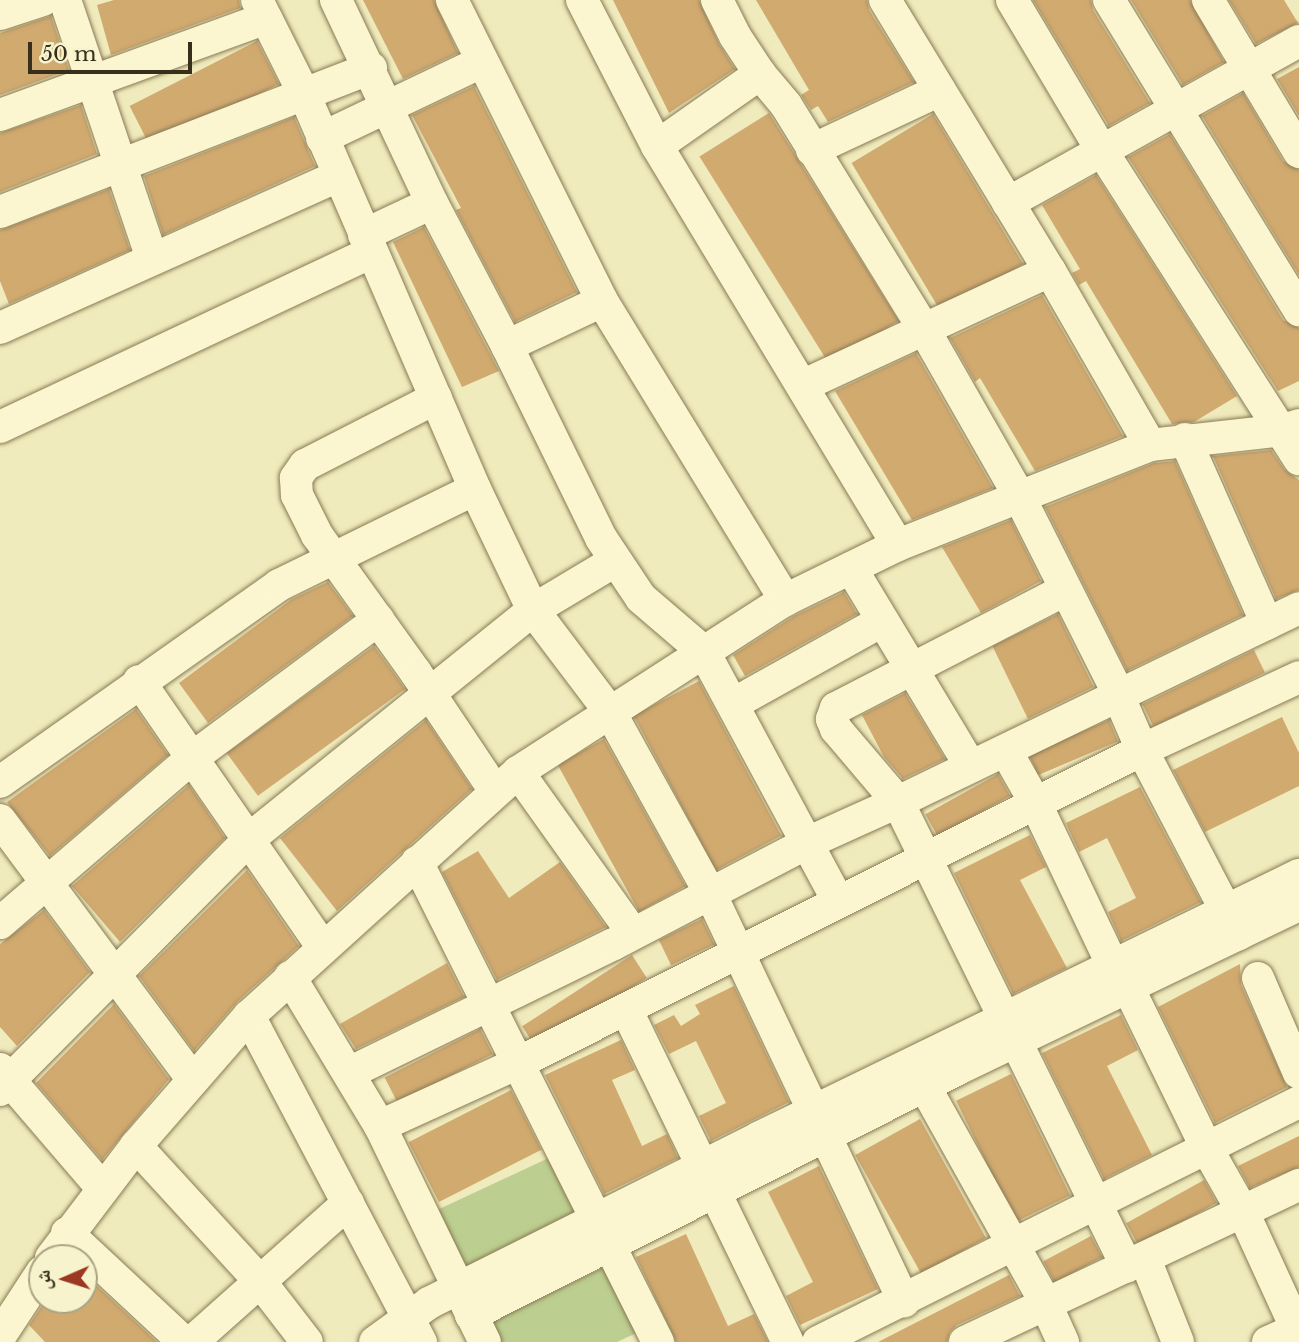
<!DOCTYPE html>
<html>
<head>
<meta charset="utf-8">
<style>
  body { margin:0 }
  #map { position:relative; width:1299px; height:1342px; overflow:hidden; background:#f0ebbc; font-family:"Libre Baskerville","Noto Naskh Arabic",serif }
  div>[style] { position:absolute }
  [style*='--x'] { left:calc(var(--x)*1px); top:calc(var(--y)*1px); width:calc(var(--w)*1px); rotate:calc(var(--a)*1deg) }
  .green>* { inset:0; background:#bccf90; transform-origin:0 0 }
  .building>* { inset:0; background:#d1aa70; transform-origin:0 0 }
  .roads { filter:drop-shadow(0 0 2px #897a55) drop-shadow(0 0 2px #897a55) }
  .minor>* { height:32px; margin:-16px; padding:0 16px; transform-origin:16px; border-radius:16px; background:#fbf6d0 }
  span { translate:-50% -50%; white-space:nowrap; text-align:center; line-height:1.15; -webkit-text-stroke:7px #f7f3cc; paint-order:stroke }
  .north { position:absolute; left:28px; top:1244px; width:70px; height:70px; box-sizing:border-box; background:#f7f3cc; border:2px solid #aaa485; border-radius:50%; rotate:267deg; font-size:19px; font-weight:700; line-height:28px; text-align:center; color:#372e1b }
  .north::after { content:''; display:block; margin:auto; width:24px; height:32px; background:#9c3721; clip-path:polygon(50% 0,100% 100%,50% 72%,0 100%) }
  .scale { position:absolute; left:28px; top:42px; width:164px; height:32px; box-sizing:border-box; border:4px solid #372e1b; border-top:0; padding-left:9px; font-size:21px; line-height:24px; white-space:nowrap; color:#372e1b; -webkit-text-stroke:5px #f7f3cc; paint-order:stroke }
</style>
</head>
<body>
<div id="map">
  <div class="green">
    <i style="left:555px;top:1155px;width:72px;height:133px;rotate:65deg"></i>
    <i style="clip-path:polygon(613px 1263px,645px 1329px,617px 1342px,496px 1342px,487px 1324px)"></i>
  </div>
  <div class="building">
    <i style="clip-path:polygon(114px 0,239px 0,240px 8px,111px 55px,97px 5px)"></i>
    <i style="clip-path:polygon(363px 0,434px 0,458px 53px,403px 79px)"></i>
    <i style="clip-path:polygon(613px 0,699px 0,719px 44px,735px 69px,669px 113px)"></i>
    <i style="clip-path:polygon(756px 0,867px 0,869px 10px,914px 82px,828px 122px,818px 106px,811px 110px,801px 95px,809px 90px)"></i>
    <i style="clip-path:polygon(1033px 0,1091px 0,1093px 10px,1150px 103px,1109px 126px)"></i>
    <i style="clip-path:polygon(1131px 0,1190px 0,1224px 62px,1183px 85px)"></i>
    <i style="clip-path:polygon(1229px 0,1284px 0,1298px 23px,1256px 44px)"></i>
    <i style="clip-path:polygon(51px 16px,69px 70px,0 95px,0 33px)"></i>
    <i style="left:257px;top:41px;width:48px;height:143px;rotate:63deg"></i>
    <i style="clip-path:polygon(1299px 67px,1299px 116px,1277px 79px)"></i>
    <i style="clip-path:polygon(474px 86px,577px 292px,515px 322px,456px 210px,461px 208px,412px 115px)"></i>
    <i style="clip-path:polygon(1243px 93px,1283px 161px,1299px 170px,1299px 275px,1202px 116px)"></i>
    <i style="clip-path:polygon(81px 105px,97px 154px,0 192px,0 133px)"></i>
    <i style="left:769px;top:113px;width:245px;height:82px;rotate:58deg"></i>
    <i style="left:933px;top:114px;width:175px;height:95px;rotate:59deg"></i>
    <i style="clip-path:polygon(294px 117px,315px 166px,163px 235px,144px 176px)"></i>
    <i style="clip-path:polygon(1170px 134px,1283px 320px,1299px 328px,1299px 381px,1278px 391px,1128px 157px)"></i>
    <i style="clip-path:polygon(1096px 175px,1237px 396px,1194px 422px,1172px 424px,1086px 281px,1079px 285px,1072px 273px,1080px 269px,1042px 205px)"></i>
    <i style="clip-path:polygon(109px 189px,130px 250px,9px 304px,0 281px,0 230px)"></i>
    <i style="clip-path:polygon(424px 227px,499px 371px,462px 387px,393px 242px)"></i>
    <i style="clip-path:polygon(1042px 295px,1123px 436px,1035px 471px,980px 378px,975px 382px,950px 338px)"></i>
    <i style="clip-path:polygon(916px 353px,993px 488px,912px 520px,835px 391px)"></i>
    <i style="clip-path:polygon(1271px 450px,1284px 469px,1299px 480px,1299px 590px,1276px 599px,1213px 456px)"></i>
    <i style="clip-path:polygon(1175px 461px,1243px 615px,1127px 671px,1045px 507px,1154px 463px)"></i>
    <i style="clip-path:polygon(1011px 520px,1041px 581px,981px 613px,942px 547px)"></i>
    <i style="clip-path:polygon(328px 582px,353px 616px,208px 723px,179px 683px,292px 599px)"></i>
    <i style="clip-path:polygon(844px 592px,857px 614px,745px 676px,733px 655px,794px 616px)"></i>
    <i style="left:1058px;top:614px;width:81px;height:73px;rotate:64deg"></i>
    <i style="left:374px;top:646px;width:53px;height:182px;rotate:54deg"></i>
    <i style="left:1254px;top:650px;width:25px;height:124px;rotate:64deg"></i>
    <i style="left:699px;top:681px;width:175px;height:74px;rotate:62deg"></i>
    <i style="clip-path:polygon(905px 693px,945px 759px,903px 779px,884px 757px,862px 715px)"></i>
    <i style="clip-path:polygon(136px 709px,168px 755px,50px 856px,7px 802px)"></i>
    <i style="clip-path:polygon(1282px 717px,1299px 753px,1299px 786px,1205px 832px,1173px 770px)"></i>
    <i style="clip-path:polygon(426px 720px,472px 789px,337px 911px,280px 838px)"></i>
    <i style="left:1109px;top:720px;width:23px;height:87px;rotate:67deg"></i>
    <i style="left:604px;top:739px;width:168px;height:53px;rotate:61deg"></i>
    <i style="left:998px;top:774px;width:25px;height:83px;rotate:61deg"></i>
    <i style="clip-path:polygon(189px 785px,225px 838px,120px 942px,72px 886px)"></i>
    <i style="clip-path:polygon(1140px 787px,1201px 902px,1121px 941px,1108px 912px,1136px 898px,1107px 838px,1079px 852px,1066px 823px)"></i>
    <i style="clip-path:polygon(1030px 835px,1046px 867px,1020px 880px,1067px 968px,1013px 994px,954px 873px)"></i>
    <i style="clip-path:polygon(478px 851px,509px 898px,560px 862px,606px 927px,497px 980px,442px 872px)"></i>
    <i style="clip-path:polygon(247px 870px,299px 946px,237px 1002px,194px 1051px,139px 976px)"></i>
    <i style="clip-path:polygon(44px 910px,90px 972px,17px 1046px,0 1027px,0 944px)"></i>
    <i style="left:702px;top:919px;width:28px;height:48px;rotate:64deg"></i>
    <i style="left:632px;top:955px;width:27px;height:131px;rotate:57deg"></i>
    <i style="clip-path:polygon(447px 963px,464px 997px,356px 1049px,340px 1024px)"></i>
    <i style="clip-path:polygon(1240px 964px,1241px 985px,1287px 1087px,1215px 1123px,1158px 1007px)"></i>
    <i style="clip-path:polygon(734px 986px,789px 1102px,711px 1141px,699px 1116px,726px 1103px,696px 1041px,669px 1054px,654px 1025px,674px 1015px,681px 1026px,700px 1014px,695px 1005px)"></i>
    <i style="clip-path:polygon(114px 1004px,169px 1079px,102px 1160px,36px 1083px)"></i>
    <i style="clip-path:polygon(1121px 1015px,1138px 1050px,1107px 1066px,1152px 1155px,1104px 1179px,1042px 1053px)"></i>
    <i style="left:480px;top:1029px;width:28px;height:107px;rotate:63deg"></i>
    <i style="clip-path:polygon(621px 1040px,635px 1070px,612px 1080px,642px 1146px,667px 1134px,678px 1158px,604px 1194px,545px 1075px)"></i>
    <i style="left:1011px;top:1074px;width:135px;height:61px;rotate:64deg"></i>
    <i style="left:511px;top:1090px;width:67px;height:115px;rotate:63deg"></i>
    <i style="left:920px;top:1119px;width:136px;height:74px;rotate:61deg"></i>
    <i style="clip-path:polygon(1299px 1136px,1299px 1167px,1250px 1188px,1238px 1166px)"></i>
    <i style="clip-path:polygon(819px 1166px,878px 1289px,800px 1325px,786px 1296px,813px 1282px,768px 1192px)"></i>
    <i style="left:1204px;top:1180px;width:26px;height:89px;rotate:61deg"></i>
    <i style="clip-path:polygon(686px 1234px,728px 1326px,754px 1314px,768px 1342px,676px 1342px,636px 1257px)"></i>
    <i style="left:1091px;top:1236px;width:24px;height:54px;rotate:62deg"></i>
    <i style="clip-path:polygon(84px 1274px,157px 1342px,45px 1342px,29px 1325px,46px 1300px,84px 1300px)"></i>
    <i style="clip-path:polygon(1009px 1275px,1020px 1296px,957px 1325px,950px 1332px,947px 1342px,878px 1342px)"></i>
  </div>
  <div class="roads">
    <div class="minor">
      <i style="--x:65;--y:0;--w:273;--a:71.4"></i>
      <i style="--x:257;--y:0;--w:107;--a:63.4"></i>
      <i style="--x:305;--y:96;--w:428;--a:66.6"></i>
      <i style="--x:475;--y:489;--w:134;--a:64.4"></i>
      <i style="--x:533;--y:610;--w:128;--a:53"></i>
      <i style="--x:610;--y:712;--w:209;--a:61.1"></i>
      <i style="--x:711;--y:895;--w:450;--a:64.6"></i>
      <i style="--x:336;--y:0;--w:225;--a:64.7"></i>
      <i style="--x:432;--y:203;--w:161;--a:62.3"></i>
      <i style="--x:507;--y:346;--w:214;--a:63.9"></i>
      <i style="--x:601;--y:538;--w:72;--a:56.3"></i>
      <i style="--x:641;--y:598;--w:83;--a:40.6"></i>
      <i style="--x:704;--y:652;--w:283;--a:61.7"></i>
      <i style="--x:452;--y:0;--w:336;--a:63.5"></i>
      <i style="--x:602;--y:301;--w:351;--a:58.5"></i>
      <i style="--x:582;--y:0;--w:164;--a:62.8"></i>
      <i style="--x:657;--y:146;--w:466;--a:58.9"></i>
      <i style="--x:717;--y:0;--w:40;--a:63.4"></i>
      <i style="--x:735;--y:36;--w:45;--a:56.7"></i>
      <i style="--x:760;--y:74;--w:40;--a:50"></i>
      <i style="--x:786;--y:105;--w:265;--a:58.4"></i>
      <i style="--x:925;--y:331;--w:190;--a:60.3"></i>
      <i style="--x:1019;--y:496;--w:209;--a:63.3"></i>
      <i style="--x:1113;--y:683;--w:73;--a:66.6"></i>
      <i style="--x:1142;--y:750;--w:208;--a:62.4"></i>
      <i style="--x:885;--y:0;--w:317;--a:58.7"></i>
      <i style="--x:1050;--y:271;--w:201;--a:60.1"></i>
      <i style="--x:1012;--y:0;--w:176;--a:59.2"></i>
      <i style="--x:1102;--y:151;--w:366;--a:57.4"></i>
      <i style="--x:1109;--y:0;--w:364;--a:58.5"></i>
      <i style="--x:1208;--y:0;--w:177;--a:59.1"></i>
      <i style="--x:0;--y:14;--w:45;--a:-18"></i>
      <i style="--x:0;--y:115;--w:283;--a:-20"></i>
      <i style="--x:322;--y:138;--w:176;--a:-25.5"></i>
      <i style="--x:657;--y:146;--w:126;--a:-35"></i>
      <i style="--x:812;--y:150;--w:141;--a:-25.1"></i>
      <i style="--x:1008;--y:203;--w:333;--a:-29.1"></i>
      <i style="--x:0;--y:212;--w:398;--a:-21.2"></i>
      <i style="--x:364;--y:235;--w:75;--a:-25.2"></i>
      <i style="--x:0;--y:328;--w:372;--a:-24.2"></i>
      <i style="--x:507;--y:346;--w:105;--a:-25.3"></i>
      <i style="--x:804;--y:385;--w:271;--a:-24.9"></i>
      <i style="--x:436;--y:398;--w:147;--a:152.9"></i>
      <i style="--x:305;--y:465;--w:16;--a:125"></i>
      <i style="--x:296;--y:478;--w:17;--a:87"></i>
      <i style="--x:297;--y:495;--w:45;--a:63.4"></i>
      <i style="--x:317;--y:535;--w:170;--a:54.3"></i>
      <i style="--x:416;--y:673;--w:142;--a:56.2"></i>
      <i style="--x:0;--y:427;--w:411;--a:-25.2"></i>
      <i style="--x:1185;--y:439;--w:202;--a:66.1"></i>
      <i style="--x:851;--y:568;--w:232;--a:58.9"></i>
      <i style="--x:1065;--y:590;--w:258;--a:152.7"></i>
      <i style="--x:836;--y:708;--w:12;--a:110"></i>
      <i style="--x:832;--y:719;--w:11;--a:68"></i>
      <i style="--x:836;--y:729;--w:96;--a:49.7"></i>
      <i style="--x:898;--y:802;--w:445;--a:-25.8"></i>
      <i style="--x:139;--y:681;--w:324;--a:55.4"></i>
      <i style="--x:733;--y:704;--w:171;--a:-29.1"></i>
      <i style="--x:1006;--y:751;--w:61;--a:60.5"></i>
      <i style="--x:1036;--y:804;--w:177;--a:64.6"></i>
      <i style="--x:518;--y:772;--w:198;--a:54.5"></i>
      <i style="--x:0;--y:782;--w:342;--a:-35.2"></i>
      <i style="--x:279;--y:585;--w:218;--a:-26.1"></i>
      <i style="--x:0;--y:820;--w:322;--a:53.4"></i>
      <i style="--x:417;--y:862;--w:537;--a:63.34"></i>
      <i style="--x:0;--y:923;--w:253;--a:-40.7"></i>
      <i style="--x:192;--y:758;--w:232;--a:-36.6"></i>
      <i style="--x:290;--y:977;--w:174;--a:58.9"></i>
      <i style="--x:380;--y:1126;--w:240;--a:64.1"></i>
      <i style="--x:1258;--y:978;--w:103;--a:66.7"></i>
      <i style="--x:1128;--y:987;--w:178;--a:64"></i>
      <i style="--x:1206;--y:1147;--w:77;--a:60.4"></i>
      <i style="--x:1244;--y:1214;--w:132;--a:65.4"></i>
      <i style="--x:626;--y:1009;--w:370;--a:64.1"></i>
      <i style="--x:249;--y:1016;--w:369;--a:62.2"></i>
      <i style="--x:0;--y:1069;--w:157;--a:49.4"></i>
      <i style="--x:351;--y:1072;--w:292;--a:-26"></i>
      <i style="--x:614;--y:944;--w:218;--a:-27.6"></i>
      <i style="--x:807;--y:843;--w:100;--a:-24.3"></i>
      <i style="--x:898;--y:802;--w:518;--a:63.78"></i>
      <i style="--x:925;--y:1087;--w:246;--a:60.8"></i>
      <i style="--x:1045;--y:1302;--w:44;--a:65.8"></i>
      <i style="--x:0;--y:1090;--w:352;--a:-45.2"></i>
      <i style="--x:248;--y:840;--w:366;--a:-38.9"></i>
      <i style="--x:533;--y:610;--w:96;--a:-30.9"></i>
      <i style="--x:380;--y:1126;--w:152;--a:-24.5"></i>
      <i style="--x:518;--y:1063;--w:698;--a:-26.64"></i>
      <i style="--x:1142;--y:750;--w:173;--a:-24.9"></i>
      <i style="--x:136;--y:1146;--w:182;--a:47.5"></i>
      <i style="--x:259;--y:1280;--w:78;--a:52.3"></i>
      <i style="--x:67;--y:1233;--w:160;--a:43"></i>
      <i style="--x:51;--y:1258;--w:141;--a:-52.8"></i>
      <i style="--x:136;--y:1146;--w:172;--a:-49"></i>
      <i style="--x:249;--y:1016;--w:363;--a:-42.2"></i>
      <i style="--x:518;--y:772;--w:318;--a:-32.8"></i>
      <i style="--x:785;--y:600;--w:126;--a:-26"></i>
      <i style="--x:898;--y:545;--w:271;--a:-21.6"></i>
      <i style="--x:1150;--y:445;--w:134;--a:-6.4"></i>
      <i style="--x:1283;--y:430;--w:17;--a:-17"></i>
      <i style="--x:1145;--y:1259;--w:89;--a:68.3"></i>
      <i style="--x:471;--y:1315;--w:543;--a:-26.8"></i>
      <i style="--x:956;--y:1070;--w:381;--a:-25.7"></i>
      <i style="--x:0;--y:1336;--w:77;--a:-56.7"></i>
      <i style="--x:192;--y:1342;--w:209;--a:-41.7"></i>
      <i style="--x:375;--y:1342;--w:67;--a:-35.8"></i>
      <i style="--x:429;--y:1303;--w:368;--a:-26.6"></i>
      <i style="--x:758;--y:1138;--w:602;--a:-25.93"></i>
      <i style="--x:818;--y:1342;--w:538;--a:-26.52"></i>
      <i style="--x:965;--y:1342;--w:369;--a:-25.2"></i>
      <i style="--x:1268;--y:1342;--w:34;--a:-24"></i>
    </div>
  </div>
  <div class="north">ش</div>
  <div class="scale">50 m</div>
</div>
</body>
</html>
